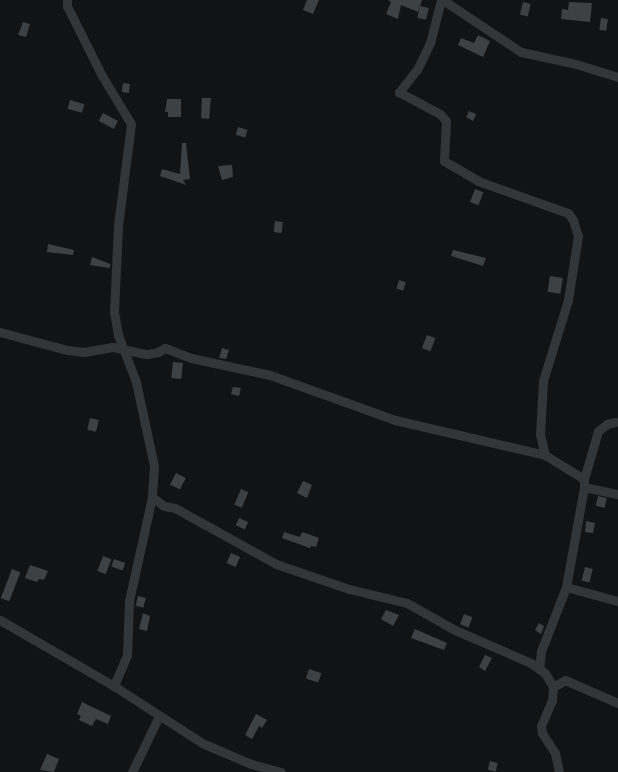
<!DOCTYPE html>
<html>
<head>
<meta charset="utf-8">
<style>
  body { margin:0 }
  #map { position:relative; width:618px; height:772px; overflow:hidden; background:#121314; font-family:"Alegreya Sans",sans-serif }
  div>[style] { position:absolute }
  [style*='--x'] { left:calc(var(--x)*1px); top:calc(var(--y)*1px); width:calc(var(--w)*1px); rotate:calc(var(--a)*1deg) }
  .building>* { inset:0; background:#3e4144; transform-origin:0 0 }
  .minor>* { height:9px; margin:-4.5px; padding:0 4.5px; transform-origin:4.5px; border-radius:4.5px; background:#333639 }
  span { translate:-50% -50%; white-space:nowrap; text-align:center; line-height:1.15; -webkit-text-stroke:3px #0d0e0f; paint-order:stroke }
</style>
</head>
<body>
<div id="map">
  <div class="building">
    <i style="clip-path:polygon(307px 0,319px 0,313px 14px,303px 10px)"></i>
    <i style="clip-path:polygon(388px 0,422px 0,418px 12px,401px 5px,398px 19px,386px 14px,391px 2px)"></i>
    <i style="left:523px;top:2px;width:8px;height:13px;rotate:14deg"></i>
    <i style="clip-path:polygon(569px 2px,592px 3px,590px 22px,561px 19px,562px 9px,568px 10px)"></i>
    <i style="left:420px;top:6px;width:9px;height:12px;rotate:13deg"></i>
    <i style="left:601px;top:18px;width:7px;height:12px;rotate:8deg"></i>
    <i style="clip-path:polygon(23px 22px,30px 24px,26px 37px,18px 35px)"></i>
    <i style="clip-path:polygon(478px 35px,490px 41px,483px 57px,458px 45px,461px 38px,474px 43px)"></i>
    <i style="left:123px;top:83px;width:7px;height:9px;rotate:8deg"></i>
    <i style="clip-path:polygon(202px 98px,211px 98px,209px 119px,201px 118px)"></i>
    <i style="clip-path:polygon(167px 99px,181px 99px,181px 117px,168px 117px,168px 112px,165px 112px)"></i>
    <i style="left:70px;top:100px;width:15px;height:9px;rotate:16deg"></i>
    <i style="clip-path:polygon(469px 111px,476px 114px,473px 121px,466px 117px)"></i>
    <i style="left:103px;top:113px;width:17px;height:9px;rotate:28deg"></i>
    <i style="left:238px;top:127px;width:10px;height:8px;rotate:17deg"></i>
    <i style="clip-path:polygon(182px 143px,186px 143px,190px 179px,183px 180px,186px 185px,160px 176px,162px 169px,180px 174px)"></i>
    <i style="clip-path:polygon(232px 165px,233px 177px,222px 180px,218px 166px)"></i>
    <i style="left:475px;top:189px;width:9px;height:14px;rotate:21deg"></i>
    <i style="left:275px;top:221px;width:8px;height:11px;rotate:7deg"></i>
    <i style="clip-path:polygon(48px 244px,74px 250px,73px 255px,47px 252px)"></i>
    <i style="clip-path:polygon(453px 250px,486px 258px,483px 266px,451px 256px)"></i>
    <i style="clip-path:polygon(92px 257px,110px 264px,110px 268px,90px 265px)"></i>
    <i style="left:550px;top:276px;width:13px;height:16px;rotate:9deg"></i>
    <i style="left:399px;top:280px;width:7px;height:9px;rotate:16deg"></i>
    <i style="left:427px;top:335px;width:9px;height:14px;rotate:21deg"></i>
    <i style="clip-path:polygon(222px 348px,229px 350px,226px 359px,219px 358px)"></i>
    <i style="left:173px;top:362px;width:10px;height:16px;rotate:6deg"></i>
    <i style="clip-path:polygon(233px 387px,241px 388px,239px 396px,231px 394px)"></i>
    <i style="left:90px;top:418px;width:9px;height:12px;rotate:13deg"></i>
    <i style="left:176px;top:473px;width:11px;height:13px;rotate:27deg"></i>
    <i style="clip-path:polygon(303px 481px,312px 485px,307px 498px,297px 493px)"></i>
    <i style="left:241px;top:489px;width:8px;height:17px;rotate:23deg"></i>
    <i style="left:598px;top:496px;width:9px;height:10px;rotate:13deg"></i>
    <i style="left:239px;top:518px;width:10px;height:8px;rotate:24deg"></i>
    <i style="clip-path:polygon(586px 521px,595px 523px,593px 533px,585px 532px)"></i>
    <i style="clip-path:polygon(284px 532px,300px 537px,302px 532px,319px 538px,316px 547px,311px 546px,310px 548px,282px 538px)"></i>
    <i style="left:231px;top:553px;width:10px;height:11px;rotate:24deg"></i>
    <i style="left:103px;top:556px;width:9px;height:16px;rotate:21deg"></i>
    <i style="left:114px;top:559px;width:12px;height:8px;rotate:20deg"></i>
    <i style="clip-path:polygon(30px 565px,48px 571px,44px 580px,39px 579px,37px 582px,25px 578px)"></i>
    <i style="left:585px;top:567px;width:8px;height:14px;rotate:14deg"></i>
    <i style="left:12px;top:569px;width:9px;height:31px;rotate:21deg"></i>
    <i style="left:138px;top:596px;width:8px;height:10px;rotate:14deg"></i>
    <i style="clip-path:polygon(386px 610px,399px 615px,393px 626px,381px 619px)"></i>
    <i style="clip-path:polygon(143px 613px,150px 616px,147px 631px,139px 629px)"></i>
    <i style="left:464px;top:614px;width:9px;height:11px;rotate:21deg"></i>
    <i style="clip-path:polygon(539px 623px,544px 626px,541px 634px,535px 630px)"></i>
    <i style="clip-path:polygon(415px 629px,447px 643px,444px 650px,411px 638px)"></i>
    <i style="clip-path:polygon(485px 655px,492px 658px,485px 671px,479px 667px)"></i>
    <i style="left:309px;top:669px;width:13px;height:10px;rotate:18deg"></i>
    <i style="clip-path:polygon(82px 702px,111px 716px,108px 724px,96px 719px,92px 726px,79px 720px,81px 716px,77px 714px)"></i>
    <i style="clip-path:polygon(256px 714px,267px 720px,262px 728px,259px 726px,252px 739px,245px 735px)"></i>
    <i style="clip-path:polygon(47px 754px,59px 759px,54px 772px,40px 770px)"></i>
    <i style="left:490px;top:761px;width:8px;height:9px;rotate:14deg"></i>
  </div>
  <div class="minor">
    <i style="--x:67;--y:0;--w:6;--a:90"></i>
    <i style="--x:67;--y:6;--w:76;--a:63.4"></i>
    <i style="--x:101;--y:74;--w:58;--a:59"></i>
    <i style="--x:131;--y:124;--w:102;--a:97.3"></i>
    <i style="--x:118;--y:225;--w:87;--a:92.6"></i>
    <i style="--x:114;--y:312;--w:23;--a:80"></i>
    <i style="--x:118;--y:335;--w:50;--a:69"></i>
    <i style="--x:136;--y:382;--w:86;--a:77.9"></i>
    <i style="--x:154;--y:466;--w:31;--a:94"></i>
    <i style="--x:152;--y:497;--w:107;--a:102.5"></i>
    <i style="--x:129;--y:601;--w:54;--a:92.1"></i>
    <i style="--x:127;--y:655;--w:34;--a:113"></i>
    <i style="--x:441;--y:0;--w:44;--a:104.3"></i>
    <i style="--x:430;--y:43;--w:28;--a:116"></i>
    <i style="--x:418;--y:68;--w:31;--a:128"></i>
    <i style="--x:399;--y:92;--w:47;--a:28.2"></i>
    <i style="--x:440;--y:114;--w:9;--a:49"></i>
    <i style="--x:446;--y:121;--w:40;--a:92.9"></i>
    <i style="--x:444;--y:161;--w:39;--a:30"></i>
    <i style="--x:478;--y:181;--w:96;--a:19.6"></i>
    <i style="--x:568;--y:213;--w:9;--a:54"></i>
    <i style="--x:573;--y:220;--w:17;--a:73"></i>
    <i style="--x:578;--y:236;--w:65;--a:98.9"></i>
    <i style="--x:568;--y:300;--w:85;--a:107.2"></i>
    <i style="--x:543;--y:381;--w:53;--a:93.2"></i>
    <i style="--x:540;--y:434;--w:22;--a:77"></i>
    <i style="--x:545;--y:455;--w:46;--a:31.6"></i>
    <i style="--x:584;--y:479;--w:8;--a:90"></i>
    <i style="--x:584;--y:487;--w:102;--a:100.2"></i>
    <i style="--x:566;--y:587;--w:69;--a:111.3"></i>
    <i style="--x:541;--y:651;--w:18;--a:96"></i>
    <i style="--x:443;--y:0;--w:94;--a:33.7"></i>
    <i style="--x:521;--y:52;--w:56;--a:12.3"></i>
    <i style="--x:576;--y:64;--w:44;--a:17.2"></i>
    <i style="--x:0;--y:332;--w:69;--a:15"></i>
    <i style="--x:67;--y:350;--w:17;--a:7"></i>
    <i style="--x:84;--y:352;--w:29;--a:-10"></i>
    <i style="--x:113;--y:347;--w:35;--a:12"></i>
    <i style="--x:147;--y:354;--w:11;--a:-10"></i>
    <i style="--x:158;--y:352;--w:8;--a:-30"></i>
    <i style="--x:165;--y:348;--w:28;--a:21"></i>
    <i style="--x:191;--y:358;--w:81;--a:12.1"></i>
    <i style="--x:270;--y:375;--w:133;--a:19.8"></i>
    <i style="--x:395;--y:420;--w:154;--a:13.1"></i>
    <i style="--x:584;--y:479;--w:50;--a:-73.7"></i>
    <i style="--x:598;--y:431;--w:11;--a:-38"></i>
    <i style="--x:607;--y:424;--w:9;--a:-13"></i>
    <i style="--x:584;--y:487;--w:35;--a:12"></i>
    <i style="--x:152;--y:497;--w:15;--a:37"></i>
    <i style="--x:164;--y:506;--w:11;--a:10"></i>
    <i style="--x:175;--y:508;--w:35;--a:29"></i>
    <i style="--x:206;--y:525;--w:80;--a:29.1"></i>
    <i style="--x:276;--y:564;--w:77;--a:18.9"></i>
    <i style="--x:349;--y:589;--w:60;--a:13.6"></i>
    <i style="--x:407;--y:603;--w:55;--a:29.4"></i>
    <i style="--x:455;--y:630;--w:83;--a:23.5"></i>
    <i style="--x:531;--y:663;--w:17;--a:36"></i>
    <i style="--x:545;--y:673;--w:16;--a:60"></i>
    <i style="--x:553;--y:687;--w:13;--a:94"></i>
    <i style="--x:552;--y:700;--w:28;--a:113"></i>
    <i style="--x:541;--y:726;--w:7;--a:82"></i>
    <i style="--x:542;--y:733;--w:24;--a:57"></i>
    <i style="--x:555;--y:753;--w:19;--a:78"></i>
    <i style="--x:566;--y:587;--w:54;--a:15.1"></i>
    <i style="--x:0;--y:620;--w:132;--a:30.1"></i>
    <i style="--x:114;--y:686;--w:105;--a:32.9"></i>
    <i style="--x:202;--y:743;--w:53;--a:23.2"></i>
    <i style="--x:251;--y:764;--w:31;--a:15"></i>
    <i style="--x:553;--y:687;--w:14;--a:-30"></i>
    <i style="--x:565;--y:680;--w:58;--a:23.5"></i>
    <i style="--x:132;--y:772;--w:62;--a:-64.3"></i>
  </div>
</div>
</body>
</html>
